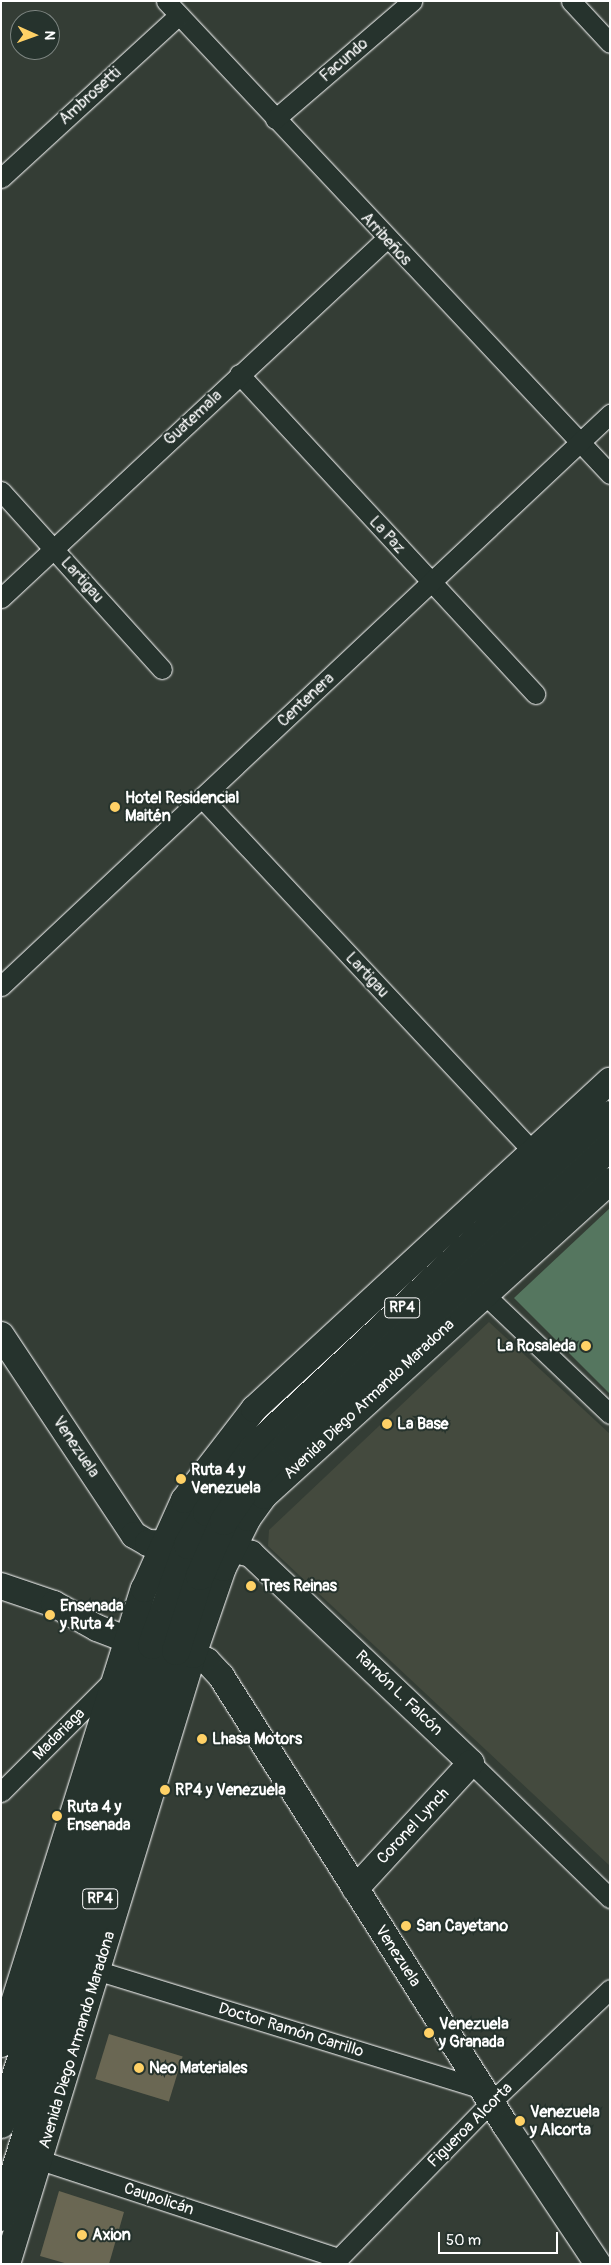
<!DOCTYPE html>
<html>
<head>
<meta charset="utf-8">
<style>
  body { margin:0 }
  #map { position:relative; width:611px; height:2265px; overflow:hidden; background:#343d35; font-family:Pangolin,sans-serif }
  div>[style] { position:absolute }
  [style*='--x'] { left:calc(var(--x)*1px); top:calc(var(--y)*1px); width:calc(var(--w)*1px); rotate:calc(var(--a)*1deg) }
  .built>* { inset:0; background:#444a3e }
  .green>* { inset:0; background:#55765f }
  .building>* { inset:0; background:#6a6753; transform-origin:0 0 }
  .roads { filter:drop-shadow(0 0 1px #fff) drop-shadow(0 0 1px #fff) }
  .street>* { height:19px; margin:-9.5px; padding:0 9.5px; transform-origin:9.5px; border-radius:9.5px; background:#26332d }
  .secondary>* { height:26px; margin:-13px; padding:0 13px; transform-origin:13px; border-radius:13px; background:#26332d }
  .primary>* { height:28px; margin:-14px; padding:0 14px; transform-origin:14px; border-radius:14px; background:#26332d }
  .dots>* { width:14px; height:14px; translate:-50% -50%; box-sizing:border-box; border:2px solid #26332d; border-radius:50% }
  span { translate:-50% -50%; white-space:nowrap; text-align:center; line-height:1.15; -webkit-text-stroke:4px #26332d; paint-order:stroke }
  .shield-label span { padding:1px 4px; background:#26332d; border:1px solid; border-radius:4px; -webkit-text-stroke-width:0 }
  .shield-label { font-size:15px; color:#fff; font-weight:700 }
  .street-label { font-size:16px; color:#fff }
  .poi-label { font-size:16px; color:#fff; font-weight:700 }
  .left { translate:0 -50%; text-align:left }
  .right { translate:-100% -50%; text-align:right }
  .frame { position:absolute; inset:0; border:2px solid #fff; pointer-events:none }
  .north { position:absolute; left:10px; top:10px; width:50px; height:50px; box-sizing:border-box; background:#26332d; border:1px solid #7d8581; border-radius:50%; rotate:92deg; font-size:14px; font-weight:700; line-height:20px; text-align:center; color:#fff }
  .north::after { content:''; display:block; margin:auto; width:18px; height:22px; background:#ffd166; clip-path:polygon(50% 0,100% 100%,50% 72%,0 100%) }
  .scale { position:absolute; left:438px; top:2232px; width:120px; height:22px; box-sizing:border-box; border:2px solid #fff; border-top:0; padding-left:6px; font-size:15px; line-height:18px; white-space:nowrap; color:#fff; -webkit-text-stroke:4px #26332d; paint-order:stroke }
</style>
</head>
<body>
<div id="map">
  <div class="built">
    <i style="clip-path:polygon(489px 1322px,610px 1434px,610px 1866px,268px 1546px,269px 1530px)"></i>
  </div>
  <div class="green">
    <i style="clip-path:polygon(610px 1208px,610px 1394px,514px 1298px)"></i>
  </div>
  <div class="building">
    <i style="left:109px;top:2034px;width:77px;height:47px;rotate:17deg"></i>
    <i style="clip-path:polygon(59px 2191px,124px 2212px,109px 2264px,68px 2264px,40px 2256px)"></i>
  </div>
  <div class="roads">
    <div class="street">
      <i style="--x:166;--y:1;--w:649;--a:46.81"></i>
      <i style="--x:571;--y:1;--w:57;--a:47.1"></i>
      <i style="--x:275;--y:119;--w:181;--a:-40.7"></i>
      <i style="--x:1;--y:178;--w:241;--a:-42.5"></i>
      <i style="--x:239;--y:374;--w:436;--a:47.2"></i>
      <i style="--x:1;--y:491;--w:240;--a:47.9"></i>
      <i style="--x:1;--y:598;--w:526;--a:-43"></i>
      <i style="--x:202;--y:798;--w:485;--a:46.9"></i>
      <i style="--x:1;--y:986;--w:836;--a:-43.21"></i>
      <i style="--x:484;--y:1294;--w:174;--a:43.6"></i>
      <i style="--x:471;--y:1763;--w:194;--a:44.2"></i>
      <i style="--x:1;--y:1792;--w:160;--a:-45"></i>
      <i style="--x:99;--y:1971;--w:402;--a:17.1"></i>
      <i style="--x:30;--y:2152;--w:13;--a:39"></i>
      <i style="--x:40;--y:2160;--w:314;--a:18.2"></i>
      <i style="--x:333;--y:2264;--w:226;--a:-45.7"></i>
      <i style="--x:491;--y:2102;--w:164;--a:-43.5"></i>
    </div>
    <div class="secondary">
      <i style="--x:1;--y:1335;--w:240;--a:56.4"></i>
      <i style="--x:134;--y:1535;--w:16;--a:30"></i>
      <i style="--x:148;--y:1543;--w:65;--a:1.8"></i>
      <i style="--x:213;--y:1545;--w:39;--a:13"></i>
      <i style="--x:251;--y:1554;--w:303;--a:43.5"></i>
      <i style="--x:471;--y:1763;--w:171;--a:132.6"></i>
      <i style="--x:1;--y:1586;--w:56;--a:18.8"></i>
      <i style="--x:54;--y:1604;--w:49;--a:29.2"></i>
      <i style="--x:97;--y:1628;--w:33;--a:21"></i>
      <i style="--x:128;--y:1640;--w:67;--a:13"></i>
      <i style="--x:193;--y:1655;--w:15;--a:23"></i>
      <i style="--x:207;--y:1661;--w:21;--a:47"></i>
      <i style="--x:221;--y:1676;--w:533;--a:57.65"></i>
      <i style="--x:506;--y:2126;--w:166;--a:56.3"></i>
      <i style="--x:1;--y:2044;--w:477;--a:-72.6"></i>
      <i style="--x:144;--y:1589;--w:98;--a:-65.8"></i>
      <i style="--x:184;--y:1500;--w:115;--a:-52.4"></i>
      <i style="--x:254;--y:1409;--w:484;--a:-42.7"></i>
      <i style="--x:7;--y:2264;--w:637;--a:-73.02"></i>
      <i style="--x:193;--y:1655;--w:92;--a:-71"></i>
      <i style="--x:223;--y:1568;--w:56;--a:-63.4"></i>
      <i style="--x:248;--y:1518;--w:27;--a:-54"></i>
      <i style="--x:264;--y:1496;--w:468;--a:-42.3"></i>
    </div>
    <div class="primary">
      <i style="--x:1;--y:2124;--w:502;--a:-72.5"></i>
      <i style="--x:152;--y:1645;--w:106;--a:-70.2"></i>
      <i style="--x:188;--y:1545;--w:38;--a:-60"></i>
      <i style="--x:207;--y:1512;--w:78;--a:-53.9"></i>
      <i style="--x:253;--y:1449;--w:489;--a:-43.1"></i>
      <i style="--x:1;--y:2217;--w:592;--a:-72.82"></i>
      <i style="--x:176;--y:1651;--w:79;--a:-72.3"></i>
      <i style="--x:200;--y:1576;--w:60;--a:-66.4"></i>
      <i style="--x:224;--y:1521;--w:47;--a:-55.3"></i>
      <i style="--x:251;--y:1482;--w:52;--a:-45.8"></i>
      <i style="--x:287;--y:1445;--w:439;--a:-42.7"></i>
    </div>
  </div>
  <div class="dots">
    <i style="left:115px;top:807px;background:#ffd166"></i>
    <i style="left:586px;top:1346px;background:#ffd166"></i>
    <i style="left:387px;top:1424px;background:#ffd166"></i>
    <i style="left:181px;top:1479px;background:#ffd166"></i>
    <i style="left:251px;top:1586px;background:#ffd166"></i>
    <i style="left:50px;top:1615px;background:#ffd166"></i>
    <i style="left:202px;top:1739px;background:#ffd166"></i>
    <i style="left:165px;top:1790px;background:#ffd166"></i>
    <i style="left:57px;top:1816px;background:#ffd166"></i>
    <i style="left:406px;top:1926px;background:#ffd166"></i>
    <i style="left:429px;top:2033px;background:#ffd166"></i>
    <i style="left:139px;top:2068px;background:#ffd166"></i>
    <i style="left:520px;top:2121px;background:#ffd166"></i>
    <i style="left:82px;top:2235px;background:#ffd166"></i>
  </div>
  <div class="shield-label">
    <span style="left:402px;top:1308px">RP4</span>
    <span style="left:100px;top:1899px">RP4</span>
  </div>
  <div class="street-label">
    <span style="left:344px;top:60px;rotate:-41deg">Facundo</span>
    <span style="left:90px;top:96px;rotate:-42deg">Ambrosetti</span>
    <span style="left:386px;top:239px;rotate:47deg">Arribeños</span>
    <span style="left:193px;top:418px;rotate:-43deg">Guatemala</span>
    <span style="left:387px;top:535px;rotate:47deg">La Paz</span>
    <span style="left:82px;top:580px;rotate:48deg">Lartigau</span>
    <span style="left:306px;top:700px;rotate:-43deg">Centenera</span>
    <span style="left:367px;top:975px;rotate:47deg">Lartigau</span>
    <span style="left:369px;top:1399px;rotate:-43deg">Avenida Diego Armando Maradona</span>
    <span style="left:76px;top:1447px;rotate:56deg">Venezuela</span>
    <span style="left:399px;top:1693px;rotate:44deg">Ramón L. Falcón</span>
    <span style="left:59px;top:1734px;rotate:-45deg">Madariaga</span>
    <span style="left:413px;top:1826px;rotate:-47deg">Coronel Lynch</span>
    <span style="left:398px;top:1956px;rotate:57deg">Venezuela</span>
    <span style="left:291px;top:2030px;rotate:17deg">Doctor Ramón Carrillo</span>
    <span style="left:77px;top:2040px;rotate:-73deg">Avenida Diego Armando Maradona</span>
    <span style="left:470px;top:2125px;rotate:-45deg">Figueroa Alcorta</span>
    <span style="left:159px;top:2199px;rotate:18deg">Caupolicán</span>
  </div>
  <div class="poi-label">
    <span class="left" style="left:125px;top:807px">Hotel Residencial<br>Maitén</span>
    <span class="right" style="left:576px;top:1346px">La Rosaleda</span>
    <span class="left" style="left:397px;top:1424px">La Base</span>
    <span class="left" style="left:191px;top:1479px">Ruta 4 y<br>Venezuela</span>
    <span class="left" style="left:261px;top:1586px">Tres Reinas</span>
    <span class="left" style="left:60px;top:1615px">Ensenada<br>y Ruta 4</span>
    <span class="left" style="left:212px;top:1739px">Lhasa Motors</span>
    <span class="left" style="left:175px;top:1790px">RP4 y Venezuela</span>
    <span class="left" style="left:67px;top:1816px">Ruta 4 y<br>Ensenada</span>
    <span class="left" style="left:416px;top:1926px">San Cayetano</span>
    <span class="left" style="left:439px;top:2033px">Venezuela<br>y Granada</span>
    <span class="left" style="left:149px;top:2068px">Neo Materiales</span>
    <span class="left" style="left:530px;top:2121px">Venezuela<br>y Alcorta</span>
    <span class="left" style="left:92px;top:2235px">Axion</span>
  </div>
  <div class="frame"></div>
  <div class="north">N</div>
  <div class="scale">50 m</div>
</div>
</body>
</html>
